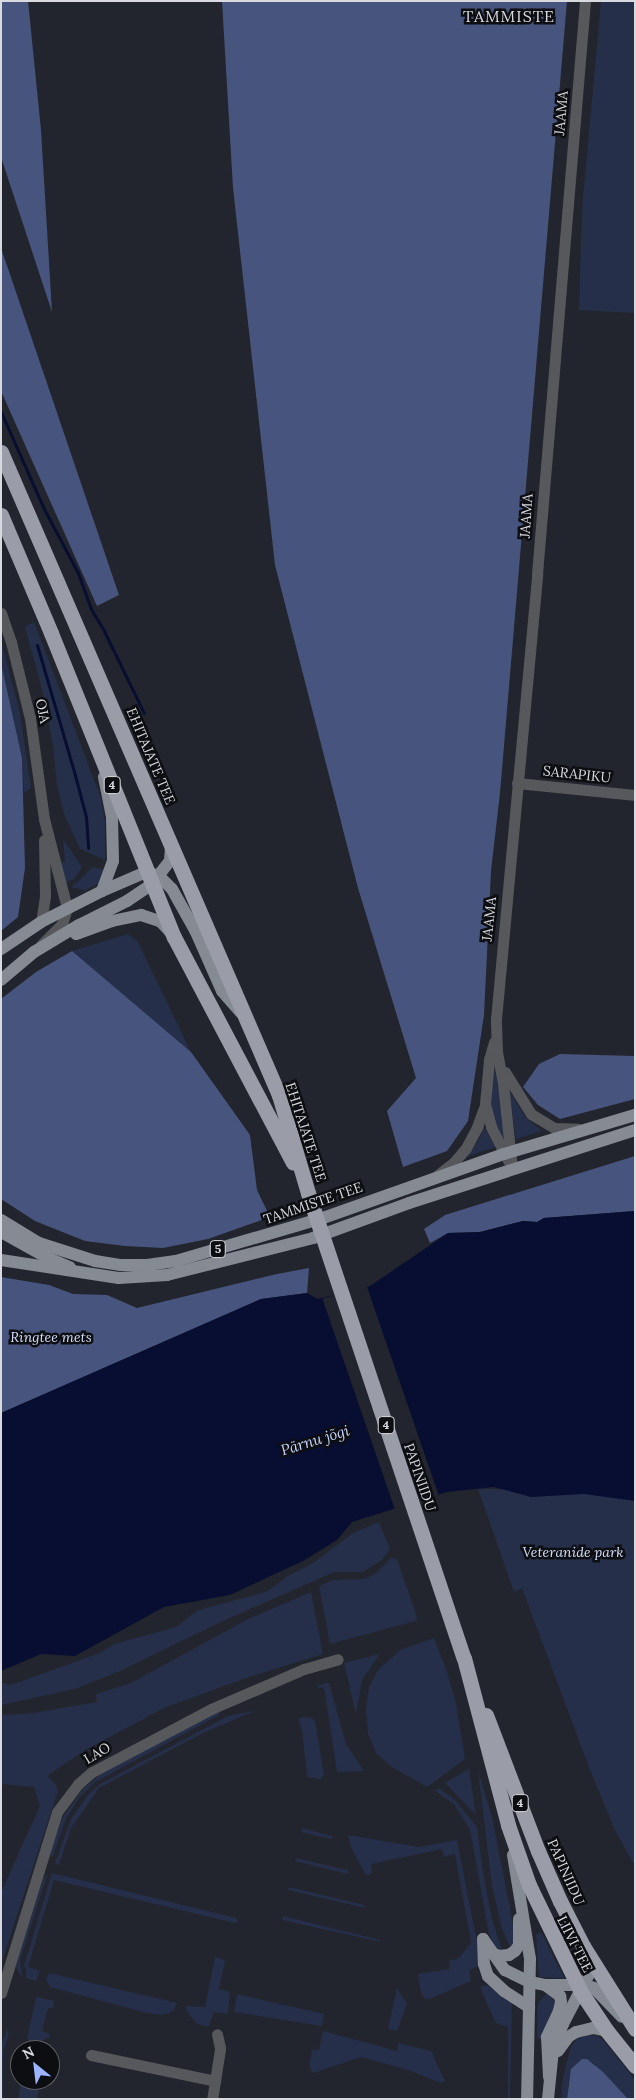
<!DOCTYPE html>
<html>
<head>
<meta charset="utf-8">
<style>
  body { margin:0 }
  #map { position:relative; width:636px; height:2100px; overflow:hidden; background:#22252d; font-family:Lora,serif }
  div>[style] { position:absolute }
  [style*='--x'] { left:calc(var(--x)*1px); top:calc(var(--y)*1px); width:calc(var(--w)*1px); rotate:calc(var(--a)*1deg) }
  .green>* { inset:0; background:#262f4a }
  .forest>* { inset:0; background:#47557e }
  .water>* { inset:0; background:#080e31 }
  .pier>* { inset:0; background:#22252d; transform-origin:0 0 }
  .stream>* { height:3px; margin:-1.5px; padding:0 1.5px; transform-origin:1.5px; border-radius:1.5px; background:#080e31 }
  .minor>* { height:11px; margin:-5.5px; padding:0 5.5px; transform-origin:5.5px; border-radius:5.5px; background:#56585c }
  .major>* { height:12px; margin:-6px; padding:0 6px; transform-origin:6px; border-radius:6px; background:#868a92 }
  .highway>* { height:15px; margin:-7.5px; padding:0 7.5px; transform-origin:7.5px; border-radius:7.5px; background:#9a9da7 }
  .highway-bridge>* { height:15px; margin:-7.5px; padding:0 7.5px; transform-origin:7.5px; border-radius:7.5px; background:#9a9da7 }
  span { translate:-50% -50%; white-space:nowrap; text-align:center; line-height:1.15; -webkit-text-stroke:5px #0d0e12; paint-order:stroke }
  .shield-label span { padding:1px 4px; background:#0d0e12; border:1px solid; border-radius:4px; -webkit-text-stroke-width:0 }
  .shield-label { font-size:12px; color:#d8dadf; font-weight:700 }
  .street-label { font-size:14px; color:#d8dadf }
  .park-label { font-size:14px; color:#d4defa; font-style:italic }
  .water-label { font-size:15px; color:#c4d2fc; font-style:italic }
  .quarter-label { font-size:16px; color:#d8dadf; letter-spacing:1px }
  .frame { position:absolute; inset:0; border:2px solid #d8dadf; pointer-events:none }
  .north { position:absolute; left:10px; top:2040px; width:50px; height:50px; box-sizing:border-box; background:#0d0e12; border:1px solid #5e6064; border-radius:50%; rotate:331deg; font-size:14px; font-weight:700; line-height:20px; text-align:center; color:#d8dadf }
  .north::after { content:''; display:block; margin:auto; width:18px; height:22px; background:#9cb4fd; clip-path:polygon(50% 0,100% 100%,50% 72%,0 100%) }
</style>
</head>
<body>
<div id="map">
  <div class="green">
    <i style="clip-path:polygon(601px 1px,635px 1px,635px 313px,579px 310px,582px 209px)"></i>
    <i style="clip-path:polygon(34px 622px,101px 798px,105px 822px,105px 860px,80px 849px,64px 814px,57px 786px,53px 745px,43px 693px,25px 627px)"></i>
    <i style="clip-path:polygon(1px 641px,20px 713px,31px 788px,24px 793px,22px 758px,1px 663px)"></i>
    <i style="clip-path:polygon(63px 839px,82px 867px,75px 878px,66px 883px,60px 863px,65px 861px)"></i>
    <i style="clip-path:polygon(92px 867px,107px 870px,100px 883px,85px 890px,71px 887px,81px 879px)"></i>
    <i style="clip-path:polygon(128px 934px,138px 942px,191px 1052px,72px 951px)"></i>
    <i style="clip-path:polygon(493px 1071px,497px 1075px,506px 1141px,500px 1138px,491px 1109px,490px 1094px)"></i>
    <i style="clip-path:polygon(509px 1090px,525px 1117px,542px 1131px,516px 1139px)"></i>
    <i style="clip-path:polygon(484px 1127px,495px 1147px,468px 1156px,480px 1138px)"></i>
    <i style="clip-path:polygon(478px 1489px,635px 1491px,635px 1866px,615px 1830px,590px 1770px,522px 1588px,514px 1592px)"></i>
    <i style="clip-path:polygon(379px 1522px,390px 1549px,382px 1560px,363px 1572px,334px 1572px,225px 1620px,122px 1670px,75px 1689px,1px 1705px,1px 1683px,11px 1685px,100px 1653px,114px 1644px,176px 1627px,198px 1610px,266px 1592px,288px 1576px,313px 1563px,353px 1533px)"></i>
    <i style="clip-path:polygon(391px 1558px,397px 1559px,417px 1617px,415px 1621px,330px 1644px,319px 1586px,333px 1580px,364px 1579px,375px 1574px)"></i>
    <i style="clip-path:polygon(311px 1592px,323px 1654px,252px 1676px,166px 1707px,87px 1749px,47px 1776px,56px 1785px,58px 1791px,1px 1964px,2px 1890px,40px 1806px,34px 1787px,1px 1784px,1px 1715px,33px 1713px,97px 1702px,96px 1694px,131px 1683px,248px 1619px)"></i>
    <i style="clip-path:polygon(434px 1638px,447px 1672px,456px 1703px,465px 1759px,427px 1787px,392px 1767px,376px 1753px,368px 1733px,366px 1709px,369px 1687px,378px 1670px,400px 1650px)"></i>
    <i style="clip-path:polygon(380px 1654px,362px 1680px,356px 1714px,344px 1663px)"></i>
    <i style="clip-path:polygon(326px 1683px,329px 1683px,346px 1744px,364px 1771px,337px 1772px,325px 1693px,323px 1687px,318px 1688px,317px 1686px)"></i>
    <i style="clip-path:polygon(257px 1710px,203px 1733px,99px 1788px,71px 1828px,59px 1865px,55px 1863px,71px 1819px,88px 1795px,100px 1784px,228px 1716px)"></i>
    <i style="clip-path:polygon(219px 1711px,219px 1715px,95px 1782px,79px 1798px,66px 1819px,52px 1858px,50px 1854px,62px 1818px,84px 1788px,101px 1774px,126px 1760px)"></i>
    <i style="clip-path:polygon(303px 1717px,312px 1718px,315px 1721px,324px 1775px,320px 1779px,307px 1777px,302px 1730px,298px 1719px)"></i>
    <i style="clip-path:polygon(469px 1769px,476px 1815px,445px 1783px)"></i>
    <i style="clip-path:polygon(478px 1770px,492px 1817px,510px 1908px,514px 1933px,514px 1943px,510px 1947px,502px 1929px,492px 1886px)"></i>
    <i style="clip-path:polygon(439px 1788px,454px 1799px,477px 1827px,483px 1872px,492px 1919px,502px 1950px,494px 1946px,489px 1934px,470px 1830px,454px 1804px,435px 1791px)"></i>
    <i style="clip-path:polygon(302px 1828px,332px 1836px,333px 1837px,331px 1839px,301px 1832px)"></i>
    <i style="clip-path:polygon(348px 1835px,419px 1847px,457px 1840px,482px 1968px,478px 1966px,469px 1970px,471px 1981px,429px 1999px,424px 1998px,421px 1993px,418px 1974px,450px 1969px,449px 1961px,459px 1958px,471px 1943px,455px 1854px,444px 1857px,442px 1849px,371px 1864px,372px 1873px,368px 1875px,365px 1874px,351px 1847px)"></i>
    <i style="clip-path:polygon(296px 1858px,347px 1870px,349px 1872px,347px 1874px,295px 1861px)"></i>
    <i style="clip-path:polygon(52px 1873px,236px 1918px,238px 1921px,235px 1923px,54px 1880px,28px 1967px,40px 1971px,36px 1981px,26px 1978px,26px 1970px,24px 1966px)"></i>
    <i style="clip-path:polygon(47px 1875px,20px 1961px,22px 1977px,16px 1967px,17px 1961px,43px 1879px)"></i>
    <i style="clip-path:polygon(289px 1887px,364px 1905px,365px 1908px,288px 1890px)"></i>
    <i style="clip-path:polygon(283px 1916px,380px 1940px,381px 1942px,282px 1920px)"></i>
    <i style="clip-path:polygon(539px 1933px,542px 1934px,564px 1978px,539px 1977px,536px 1935px)"></i>
    <i style="clip-path:polygon(215px 1957px,225px 1960px,219px 1989px,230px 1992px,228px 2014px,214px 2012px,209px 2026px,204px 2026px,196px 2023px,186px 2010px,186px 2006px,205px 2007px)"></i>
    <i style="clip-path:polygon(49px 1973px,177px 2003px,174px 2010px,169px 2013px,162px 2015px,147px 2013px,50px 1987px,46px 1979px)"></i>
    <i style="clip-path:polygon(488px 1985px,512px 2001px,510px 2099px,508px 2099px,508px 2027px,496px 2023px,484px 1997px,480px 1987px)"></i>
    <i style="clip-path:polygon(397px 1988px,407px 2004px,397px 2031px,388px 2029px)"></i>
    <i style="clip-path:polygon(237px 1994px,324px 2014px,322px 2026px,234px 2012px)"></i>
    <i style="clip-path:polygon(546px 1994px,550px 1994px,555px 2004px,540px 2039px,537px 2037px,538px 2003px)"></i>
    <i style="clip-path:polygon(36px 1997px,54px 2001px,53px 2008px,48px 2008px,42px 2031px,50px 2034px,49px 2037px,39px 2043px,31px 2042px,27px 2039px)"></i>
    <i style="clip-path:polygon(7px 2030px,9px 2033px,3px 2051px,3px 2099px,1px 2099px,1px 2046px)"></i>
    <i style="clip-path:polygon(323px 2031px,397px 2051px,398px 2043px,431px 2051px,445px 2081px,441px 2083px,408px 2070px,361px 2057px,313px 2073px,309px 2067px,312px 2050px,319px 2050px)"></i>
    <i style="clip-path:polygon(588px 2035px,597px 2036px,604px 2041px,635px 2080px,635px 2099px,628px 2099px,593px 2064px,582px 2059px,569px 2079px,567px 2099px,561px 2099px,563px 2077px,571px 2046px,578px 2038px)"></i>
    <i style="clip-path:polygon(21px 2080px,41px 2080px,37px 2099px,18px 2099px)"></i>
  </div>
  <div class="forest">
    <i style="clip-path:polygon(1px 1px,28px 1px,41px 130px,52px 312px,1px 157px)"></i>
    <i style="clip-path:polygon(222px 1px,567px 1px,500px 793px,491px 871px,484px 1015px,468px 1121px,447px 1151px,403px 1167px,387px 1111px,416px 1078px,358px 888px,275px 565px,233px 188px)"></i>
    <i style="clip-path:polygon(1px 248px,119px 595px,97px 606px,1px 391px)"></i>
    <i style="clip-path:polygon(1px 663px,22px 758px,25px 868px,18px 917px,1px 931px)"></i>
    <i style="clip-path:polygon(72px 951px,191px 1052px,250px 1135px,257px 1190px,270px 1217px,208px 1239px,163px 1248px,125px 1246px,85px 1241px,35px 1221px,1px 1199px,1px 999px,36px 972px)"></i>
    <i style="clip-path:polygon(560px 1054px,635px 1056px,635px 1099px,560px 1119px,538px 1105px,523px 1087px,539px 1064px)"></i>
    <i style="clip-path:polygon(635px 1156px,635px 1211px,544px 1218px,537px 1222px,523px 1221px,480px 1232px,448px 1233px,430px 1243px,424px 1229px,445px 1215px)"></i>
    <i style="clip-path:polygon(309px 1268px,307px 1293px,261px 1299px,1px 1413px,1px 1277px,49px 1285px,73px 1294px,107px 1295px,137px 1308px,277px 1274px)"></i>
    <i style="clip-path:polygon(582px 2059px,587px 2059px,603px 2072px,628px 2099px,567px 2099px,571px 2069px)"></i>
  </div>
  <div class="water">
    <i style="clip-path:polygon(635px 1211px,635px 1501px,584px 1494px,531px 1497px,494px 1487px,447px 1492px,352px 1522px,337px 1540px,305px 1560px,230px 1595px,164px 1607px,75px 1656px,41px 1654px,1px 1671px,1px 1413px,261px 1299px,307px 1293px,318px 1299px,370px 1286px,448px 1233px,480px 1232px,523px 1221px,537px 1222px,544px 1218px)"></i>
  </div>
  <div class="pier">
    <i style="left:366px;top:1284px;width:226px;height:46px;rotate:71deg"></i>
  </div>
  <div class="stream">
    <i style="--x:1;--y:412;--w:106;--a:66.1"></i>
    <i style="--x:44;--y:509;--w:72;--a:62"></i>
    <i style="--x:78;--y:573;--w:38;--a:70"></i>
    <i style="--x:91;--y:609;--w:26;--a:59"></i>
    <i style="--x:104;--y:631;--w:91;--a:64"></i>
    <i style="--x:37;--y:645;--w:135;--a:73.7"></i>
    <i style="--x:75;--y:775;--w:43;--a:75.3"></i>
    <i style="--x:86;--y:817;--w:31;--a:86"></i>
  </div>
  <div class="minor">
    <i style="--x:1;--y:613;--w:31;--a:71"></i>
    <i style="--x:11;--y:642;--w:78;--a:76"></i>
    <i style="--x:30;--y:718;--w:102;--a:82.1"></i>
    <i style="--x:44;--y:819;--w:92;--a:75.5"></i>
    <i style="--x:67;--y:908;--w:17;--a:107"></i>
    <i style="--x:62;--y:924;--w:30;--a:135"></i>
    <i style="--x:517;--y:783;--w:119;--a:5.8"></i>
    <i style="--x:41;--y:922;--w:26;--a:-81"></i>
    <i style="--x:45;--y:896;--w:56;--a:-91"></i>
    <i style="--x:494;--y:1042;--w:19;--a:106"></i>
    <i style="--x:489;--y:1060;--w:44;--a:95.2"></i>
    <i style="--x:485;--y:1104;--w:24;--a:75"></i>
    <i style="--x:491;--y:1127;--w:38;--a:63"></i>
    <i style="--x:505;--y:1072;--w:49;--a:58.2"></i>
    <i style="--x:531;--y:1114;--w:27;--a:31"></i>
    <i style="--x:554;--y:1128;--w:24;--a:2"></i>
    <i style="--x:512;--y:1169;--w:86;--a:-96"></i>
    <i style="--x:503;--y:1083;--w:32;--a:-101"></i>
    <i style="--x:497;--y:1052;--w:33;--a:-92"></i>
    <i style="--x:496;--y:1019;--w:447;--a:-84.7"></i>
    <i style="--x:537;--y:574;--w:575;--a:-85.21"></i>
    <i style="--x:435;--y:1177;--w:24;--a:-38"></i>
    <i style="--x:454;--y:1162;--w:18;--a:-49"></i>
    <i style="--x:466;--y:1148;--w:24;--a:-62"></i>
    <i style="--x:477;--y:1127;--w:20;--a:-70"></i>
    <i style="--x:1;--y:1993;--w:189;--a:-72.8"></i>
    <i style="--x:57;--y:1812;--w:35;--a:-53"></i>
    <i style="--x:78;--y:1784;--w:18;--a:-41"></i>
    <i style="--x:92;--y:1772;--w:135;--a:-27.9"></i>
    <i style="--x:211;--y:1709;--w:101;--a:-23.3"></i>
    <i style="--x:304;--y:1669;--w:35;--a:-16"></i>
    <i style="--x:91;--y:2055;--w:127;--a:11.8"></i>
    <i style="--x:215;--y:2081;--w:18;--a:99"></i>
    <i style="--x:215;--y:2081;--w:33;--a:-81"></i>
    <i style="--x:220;--y:2048;--w:14;--a:-102"></i>
  </div>
  <div class="major">
    <i style="--x:102;--y:891;--w:32;--a:-70"></i>
    <i style="--x:113;--y:861;--w:44;--a:-91.3"></i>
    <i style="--x:112;--y:817;--w:41;--a:-101.3"></i>
    <i style="--x:76;--y:934;--w:38;--a:-20"></i>
    <i style="--x:112;--y:921;--w:30;--a:-12"></i>
    <i style="--x:141;--y:915;--w:20;--a:18"></i>
    <i style="--x:160;--y:921;--w:16;--a:47"></i>
    <i style="--x:1;--y:949;--w:48;--a:-34"></i>
    <i style="--x:41;--y:922;--w:68;--a:-26.9"></i>
    <i style="--x:102;--y:891;--w:48;--a:-23.4"></i>
    <i style="--x:146;--y:872;--w:14;--a:17"></i>
    <i style="--x:159;--y:876;--w:18;--a:45"></i>
    <i style="--x:172;--y:889;--w:49;--a:60.8"></i>
    <i style="--x:196;--y:932;--w:64;--a:66.2"></i>
    <i style="--x:222;--y:991;--w:28;--a:49"></i>
    <i style="--x:1;--y:980;--w:43;--a:-40.3"></i>
    <i style="--x:34;--y:952;--w:52;--a:-31"></i>
    <i style="--x:79;--y:925;--w:54;--a:-26.6"></i>
    <i style="--x:127;--y:901;--w:29;--a:-34"></i>
    <i style="--x:151;--y:885;--w:31;--a:-52"></i>
    <i style="--x:170;--y:861;--w:16;--a:-86"></i>
    <i style="--x:1;--y:1220;--w:44;--a:31.2"></i>
    <i style="--x:39;--y:1243;--w:59;--a:17.8"></i>
    <i style="--x:95;--y:1261;--w:25;--a:9"></i>
    <i style="--x:120;--y:1265;--w:27;--a:0"></i>
    <i style="--x:147;--y:1265;--w:29;--a:-8"></i>
    <i style="--x:176;--y:1261;--w:153;--a:-16.3"></i>
    <i style="--x:323;--y:1218;--w:192;--a:-19.5"></i>
    <i style="--x:504;--y:1154;--w:137;--a:-16.6"></i>
    <i style="--x:1;--y:1232;--w:51;--a:29.1"></i>
    <i style="--x:46;--y:1257;--w:26;--a:23"></i>
    <i style="--x:1;--y:1260;--w:119;--a:8.7"></i>
    <i style="--x:119;--y:1278;--w:48;--a:-3.6"></i>
    <i style="--x:167;--y:1275;--w:151;--a:-14.2"></i>
    <i style="--x:313;--y:1238;--w:102;--a:-20"></i>
    <i style="--x:409;--y:1203;--w:237;--a:-17.9"></i>
    <i style="--x:513;--y:1855;--w:105;--a:80.7"></i>
    <i style="--x:530;--y:1959;--w:140;--a:91.2"></i>
    <i style="--x:483;--y:1939;--w:38;--a:55"></i>
    <i style="--x:505;--y:1970;--w:28;--a:26"></i>
    <i style="--x:530;--y:1982;--w:15;--a:11"></i>
    <i style="--x:545;--y:1985;--w:19;--a:36"></i>
    <i style="--x:560;--y:1996;--w:6;--a:81"></i>
    <i style="--x:561;--y:2002;--w:9;--a:103"></i>
    <i style="--x:559;--y:2011;--w:29;--a:115"></i>
    <i style="--x:547;--y:2037;--w:40;--a:87.1"></i>
    <i style="--x:483;--y:1939;--w:25;--a:88"></i>
    <i style="--x:484;--y:1964;--w:13;--a:72"></i>
    <i style="--x:488;--y:1976;--w:22;--a:43"></i>
    <i style="--x:504;--y:1991;--w:30;--a:33"></i>
    <i style="--x:492;--y:1953;--w:8;--a:23"></i>
    <i style="--x:499;--y:1956;--w:10;--a:-6"></i>
    <i style="--x:509;--y:1955;--w:7;--a:-34"></i>
    <i style="--x:515;--y:1951;--w:7;--a:-56"></i>
    <i style="--x:519;--y:1945;--w:26;--a:-90"></i>
    <i style="--x:547;--y:1985;--w:38;--a:0"></i>
    <i style="--x:585;--y:1985;--w:9;--a:18"></i>
    <i style="--x:594;--y:1988;--w:40;--a:46"></i>
    <i style="--x:558;--y:2051;--w:17;--a:-54"></i>
    <i style="--x:568;--y:2037;--w:9;--a:-32"></i>
    <i style="--x:576;--y:2032;--w:17;--a:-13"></i>
    <i style="--x:593;--y:2028;--w:14;--a:12"></i>
    <i style="--x:548;--y:2099;--w:49;--a:-84.2"></i>
    <i style="--x:553;--y:2050;--w:28;--a:-69"></i>
    <i style="--x:563;--y:2024;--w:54;--a:-62.5"></i>
    <i style="--x:588;--y:1976;--w:10;--a:-84"></i>
    <i style="--x:589;--y:1966;--w:14;--a:-107"></i>
  </div>
  <div class="highway">
    <i style="--x:1;--y:452;--w:701;--a:66.62"></i>
    <i style="--x:279;--y:1095;--w:102;--a:73.5"></i>
    <i style="--x:1;--y:515;--w:128;--a:67"></i>
    <i style="--x:51;--y:633;--w:328;--a:68"></i>
    <i style="--x:174;--y:937;--w:255;--a:62.2"></i>
    <i style="--x:464;--y:1658;--w:173;--a:75.2"></i>
    <i style="--x:508;--y:1825;--w:64;--a:70.7"></i>
    <i style="--x:529;--y:1885;--w:119;--a:64.1"></i>
    <i style="--x:581;--y:1992;--w:47;--a:56.3"></i>
    <i style="--x:607;--y:2031;--w:45;--a:51.3"></i>
    <i style="--x:486;--y:1715;--w:146;--a:69.1"></i>
    <i style="--x:538;--y:1851;--w:55;--a:66.3"></i>
    <i style="--x:560;--y:1901;--w:51;--a:62.9"></i>
    <i style="--x:583;--y:1946;--w:98;--a:57.9"></i>
  </div>
  <div class="highway-bridge">
    <i style="--x:308;--y:1193;--w:490;--a:71.5"></i>
  </div>
  <div class="shield-label">
    <span style="left:112px;top:785px">4</span>
    <span style="left:218px;top:1249px">5</span>
    <span style="left:386px;top:1425px">4</span>
    <span style="left:520px;top:1803px">4</span>
  </div>
  <div class="street-label">
    <span style="left:561px;top:113px;rotate:-85deg">JAAMA</span>
    <span style="left:526px;top:516px;rotate:-86deg">JAAMA</span>
    <span style="left:43px;top:711px;rotate:78deg">OJA</span>
    <span style="left:151px;top:756px;rotate:67deg">EHITAJATE TEE</span>
    <span style="left:577px;top:774px;rotate:6deg">SARAPIKU</span>
    <span style="left:489px;top:919px;rotate:-84deg">JAAMA</span>
    <span style="left:306px;top:1132px;rotate:72deg">EHITAJATE TEE</span>
    <span style="left:313px;top:1203px;rotate:-19deg">TAMMISTE TEE</span>
    <span style="left:420px;top:1477px;rotate:71deg">PAPINIIDU</span>
    <span style="left:97px;top:1753px;rotate:-31deg">LAO</span>
    <span style="left:566px;top:1872px;rotate:66deg">PAPINIIDU</span>
    <span style="left:575px;top:1944px;rotate:63deg">LIIVI TEE</span>
  </div>
  <div class="park-label">
    <span style="left:51px;top:1337px">Ringtee mets</span>
    <span style="left:573px;top:1552px">Veteranide park</span>
  </div>
  <div class="water-label">
    <span style="left:315px;top:1440px;rotate:-17deg">Pärnu jõgi</span>
  </div>
  <div class="quarter-label">
    <span style="left:509px;top:16px">TAMMISTE</span>
  </div>
  <div class="frame"></div>
  <div class="north">N</div>
</div>
</body>
</html>
